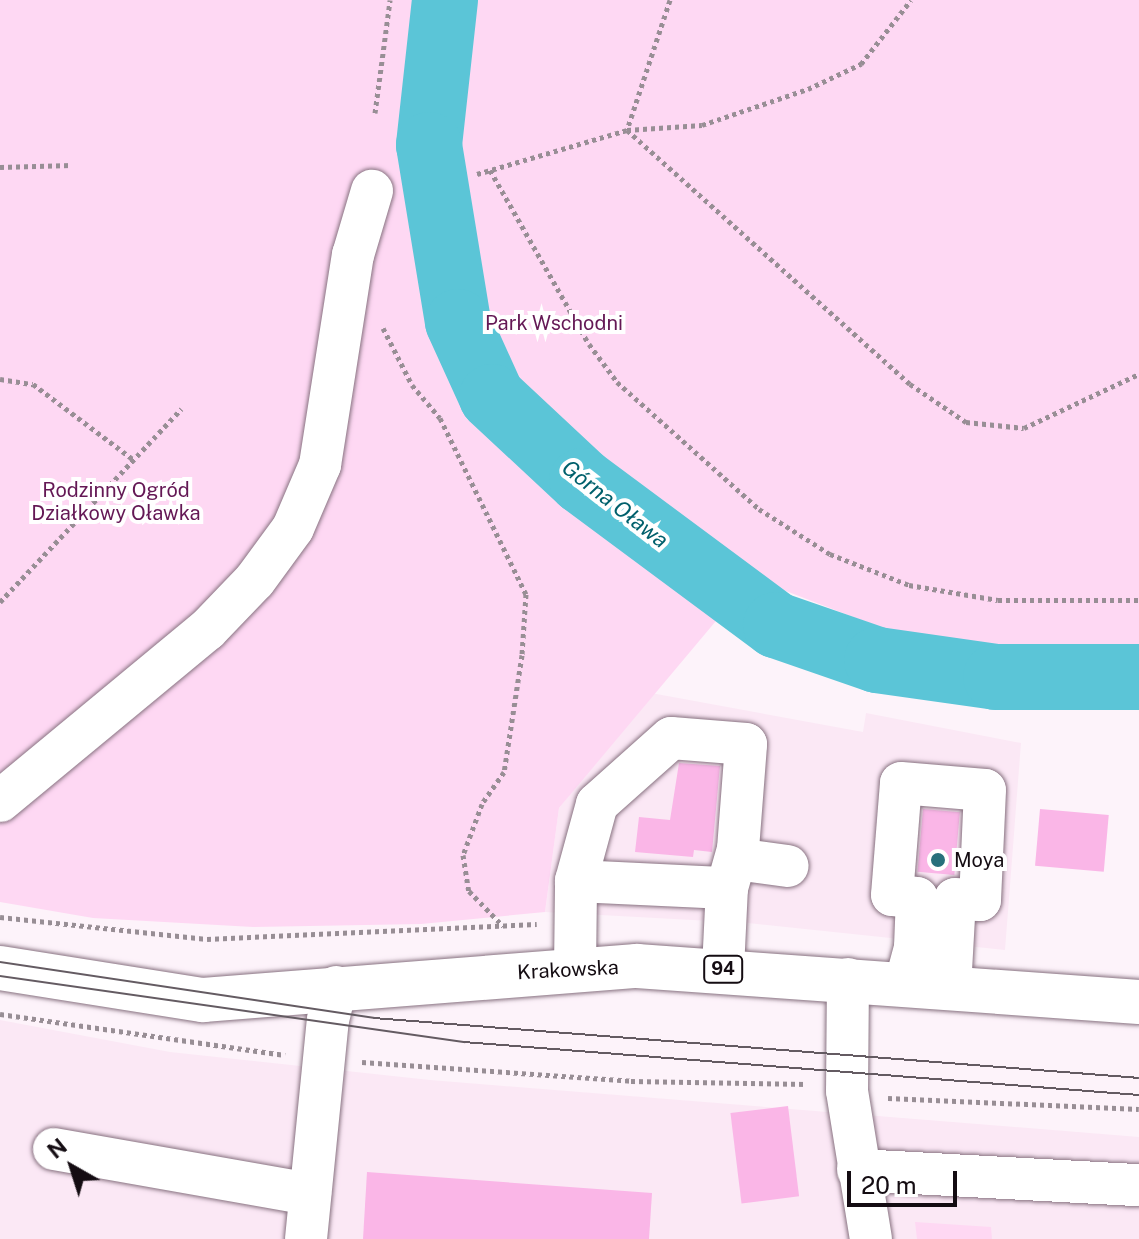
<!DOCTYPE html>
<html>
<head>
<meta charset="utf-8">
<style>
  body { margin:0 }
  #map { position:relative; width:1139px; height:1239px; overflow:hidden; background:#fdf3fa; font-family:"Public Sans",sans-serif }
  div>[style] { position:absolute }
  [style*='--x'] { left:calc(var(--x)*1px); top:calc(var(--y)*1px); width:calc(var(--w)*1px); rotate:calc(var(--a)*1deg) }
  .built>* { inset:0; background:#fbe8f5 }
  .green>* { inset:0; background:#fed8f3 }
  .river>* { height:66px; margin:-33px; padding:0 33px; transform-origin:33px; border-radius:33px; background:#5bc5d7 }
  .building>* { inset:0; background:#fab6e7; transform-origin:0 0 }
  .path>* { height:5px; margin-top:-2.5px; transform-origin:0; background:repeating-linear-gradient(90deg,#988e95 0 4px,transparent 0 8px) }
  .roads { filter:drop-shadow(0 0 2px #887281) drop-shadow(0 0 2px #887281) }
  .minor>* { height:42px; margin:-21px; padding:0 21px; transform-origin:21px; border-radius:21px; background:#fff }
  .major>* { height:44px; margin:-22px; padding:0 22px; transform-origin:22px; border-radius:22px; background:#fff }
  .tram>* { height:2px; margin:-1px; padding:0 1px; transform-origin:1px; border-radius:1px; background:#645b62 }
  .dots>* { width:22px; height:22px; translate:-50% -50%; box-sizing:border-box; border:4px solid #fff; border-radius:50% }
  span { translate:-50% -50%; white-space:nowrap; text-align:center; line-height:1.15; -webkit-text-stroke:8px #fff; paint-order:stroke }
  .shield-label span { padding:2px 6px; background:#fff; border:2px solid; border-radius:6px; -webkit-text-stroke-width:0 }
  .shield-label { font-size:18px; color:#140c12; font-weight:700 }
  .park-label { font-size:20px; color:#641855 }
  .poi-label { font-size:20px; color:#140c12 }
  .left { translate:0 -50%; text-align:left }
  .street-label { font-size:20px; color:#140c12 }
  .water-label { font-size:22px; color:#00606c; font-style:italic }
  .north { position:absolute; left:32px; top:1127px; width:80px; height:80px; -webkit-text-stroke:6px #fff; paint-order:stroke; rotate:321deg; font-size:22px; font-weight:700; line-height:32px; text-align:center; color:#140c12 }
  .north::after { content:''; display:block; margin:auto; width:28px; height:36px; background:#140c12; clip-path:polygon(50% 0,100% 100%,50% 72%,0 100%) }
  .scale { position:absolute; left:847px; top:1171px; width:110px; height:36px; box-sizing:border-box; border:4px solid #140c12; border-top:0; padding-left:10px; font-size:24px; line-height:28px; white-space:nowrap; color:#140c12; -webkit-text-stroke:6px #fff; paint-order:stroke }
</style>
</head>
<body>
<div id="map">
  <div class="built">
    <i style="clip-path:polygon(651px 693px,863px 732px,866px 713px,1021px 743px,1005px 950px,748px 923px,545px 912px,559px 808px)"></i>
    <i style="clip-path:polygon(0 1020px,170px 1052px,430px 1080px,1139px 1137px,1139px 1239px,0 1239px)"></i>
  </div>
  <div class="green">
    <i style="clip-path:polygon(0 0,1139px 0,1139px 649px,941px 651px,752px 578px,559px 808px,545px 912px,421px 924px,253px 927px,93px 918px,0 902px)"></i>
    <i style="clip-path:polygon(915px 1222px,991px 1227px,992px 1239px,917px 1239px)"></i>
  </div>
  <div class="river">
    <i style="--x:445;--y:0;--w:146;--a:96.3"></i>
    <i style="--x:429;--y:145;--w:179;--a:80.7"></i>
    <i style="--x:458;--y:322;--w:82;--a:65.6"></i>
    <i style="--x:492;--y:397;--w:123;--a:43"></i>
    <i style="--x:582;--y:481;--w:242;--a:36.6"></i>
    <i style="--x:776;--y:625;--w:107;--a:19.1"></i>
    <i style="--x:877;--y:660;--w:120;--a:8.1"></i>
    <i style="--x:996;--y:677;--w:143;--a:0"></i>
  </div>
  <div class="building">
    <i style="clip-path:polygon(679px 763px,720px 766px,712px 852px,694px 850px,693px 857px,635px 852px,639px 817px,670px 820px)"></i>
    <i style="left:923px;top:809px;width:37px;height:63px;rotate:5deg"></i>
    <i style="left:1040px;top:809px;width:69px;height:57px;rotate:5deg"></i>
    <i style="left:788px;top:1106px;width:91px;height:58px;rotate:83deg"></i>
    <i style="clip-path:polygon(367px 1172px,652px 1193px,649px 1239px,363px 1239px)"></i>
  </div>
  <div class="path">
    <i style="--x:670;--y:0;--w:137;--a:108.3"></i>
    <i style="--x:627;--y:130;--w:380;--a:41.9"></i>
    <i style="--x:910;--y:384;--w:68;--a:34.2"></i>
    <i style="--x:966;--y:422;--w:58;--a:5.9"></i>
    <i style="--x:1024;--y:428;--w:127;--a:-25.2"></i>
    <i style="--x:375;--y:113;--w:114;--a:-82.4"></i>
    <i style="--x:0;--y:167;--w:72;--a:-1.6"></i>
    <i style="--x:490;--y:170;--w:200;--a:60.4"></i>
    <i style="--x:589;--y:344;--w:47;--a:53.6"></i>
    <i style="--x:617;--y:382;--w:191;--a:41.8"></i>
    <i style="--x:759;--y:509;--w:84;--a:32.4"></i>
    <i style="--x:830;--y:554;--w:85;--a:21.4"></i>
    <i style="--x:909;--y:585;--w:90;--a:9.6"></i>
    <i style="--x:998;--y:600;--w:141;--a:0"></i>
    <i style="--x:477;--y:174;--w:156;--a:-16.3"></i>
    <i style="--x:627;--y:130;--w:75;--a:-3.8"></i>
    <i style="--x:702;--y:125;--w:112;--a:-18.8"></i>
    <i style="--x:808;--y:89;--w:59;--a:-25.3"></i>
    <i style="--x:861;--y:64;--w:81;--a:-52"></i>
    <i style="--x:383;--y:328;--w:64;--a:63"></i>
    <i style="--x:412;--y:385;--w:43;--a:49.7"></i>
    <i style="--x:440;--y:418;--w:196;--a:64"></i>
    <i style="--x:526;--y:594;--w:61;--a:93.8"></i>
    <i style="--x:522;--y:655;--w:118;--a:98.7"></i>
    <i style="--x:504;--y:772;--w:39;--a:125"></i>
    <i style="--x:482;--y:804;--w:54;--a:110.4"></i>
    <i style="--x:463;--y:855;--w:36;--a:81"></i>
    <i style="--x:469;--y:891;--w:49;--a:45.8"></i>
    <i style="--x:0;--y:379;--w:33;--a:9"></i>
    <i style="--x:33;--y:384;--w:126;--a:37"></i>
    <i style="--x:0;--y:602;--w:265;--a:-46.8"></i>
    <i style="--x:0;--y:917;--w:208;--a:6.1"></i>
    <i style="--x:207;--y:939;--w:330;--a:-2.6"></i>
    <i style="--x:0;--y:1014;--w:288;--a:8.2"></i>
    <i style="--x:362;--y:1062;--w:270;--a:4"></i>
    <i style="--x:631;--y:1081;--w:176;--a:1"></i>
    <i style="--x:888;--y:1098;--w:251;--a:2.5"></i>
  </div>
  <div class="roads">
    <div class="minor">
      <i style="--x:0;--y:801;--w:268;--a:-39.6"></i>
      <i style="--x:207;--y:630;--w:69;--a:-46.2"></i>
      <i style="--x:255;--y:580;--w:64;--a:-53.8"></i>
      <i style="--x:293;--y:528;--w:69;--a:-66.8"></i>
      <i style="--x:320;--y:465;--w:213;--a:-81.1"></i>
      <i style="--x:353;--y:255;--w:67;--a:-73.5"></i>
      <i style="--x:736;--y:859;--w:52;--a:7.7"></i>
      <i style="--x:575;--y:969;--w:88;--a:-89.3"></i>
      <i style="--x:723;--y:969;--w:81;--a:-87.2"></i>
      <i style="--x:727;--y:888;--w:41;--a:-74.2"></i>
      <i style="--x:738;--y:849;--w:105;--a:-85.6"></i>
      <i style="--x:746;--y:744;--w:75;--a:-175.4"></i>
      <i style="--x:671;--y:738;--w:99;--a:138.3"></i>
      <i style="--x:597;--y:804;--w:80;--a:105.3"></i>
      <i style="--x:576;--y:881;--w:151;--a:2.7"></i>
      <i style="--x:848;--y:979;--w:112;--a:90.5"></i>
      <i style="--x:847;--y:1091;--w:150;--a:80.8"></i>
      <i style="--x:905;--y:985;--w:39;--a:-75"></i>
      <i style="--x:915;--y:947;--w:49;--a:-87.7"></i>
      <i style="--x:917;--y:898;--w:25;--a:-173"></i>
      <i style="--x:892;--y:895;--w:112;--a:-85.4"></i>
      <i style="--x:901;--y:783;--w:84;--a:4.8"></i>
      <i style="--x:985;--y:790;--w:110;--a:92.6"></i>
      <i style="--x:980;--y:900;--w:25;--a:-178"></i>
      <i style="--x:955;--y:899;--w:89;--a:93.2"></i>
      <i style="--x:54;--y:1149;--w:260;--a:10"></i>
      <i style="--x:858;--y:1170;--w:281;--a:3.1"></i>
      <i style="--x:306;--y:1239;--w:220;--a:-84.3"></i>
      <i style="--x:328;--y:1020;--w:34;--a:-76"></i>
    </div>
    <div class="major">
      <i style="--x:0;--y:968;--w:206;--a:9"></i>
      <i style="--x:203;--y:1000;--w:435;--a:-4.5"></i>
      <i style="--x:637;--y:966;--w:503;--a:4.1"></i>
    </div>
  </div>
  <div class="tram">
    <i style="--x:0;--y:962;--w:378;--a:8.5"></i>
    <i style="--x:374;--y:1018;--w:767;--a:4.48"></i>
    <i style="--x:0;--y:976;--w:469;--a:8.1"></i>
    <i style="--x:464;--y:1042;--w:677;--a:4.49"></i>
  </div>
  <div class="dots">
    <i style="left:938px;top:860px;background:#28707c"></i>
  </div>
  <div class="shield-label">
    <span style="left:723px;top:969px">94</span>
  </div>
  <div class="park-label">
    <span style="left:554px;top:323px">Park Wschodni</span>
    <span style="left:116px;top:502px">Rodzinny Ogród<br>Działkowy Oławka</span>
  </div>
  <div class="poi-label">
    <span class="left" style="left:954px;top:860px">Moya</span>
  </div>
  <div class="street-label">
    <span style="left:568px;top:970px;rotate:-3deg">Krakowska</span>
  </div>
  <div class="water-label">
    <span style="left:615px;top:504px;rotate:38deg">Górna Oława</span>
  </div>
  <div class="north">N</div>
  <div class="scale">20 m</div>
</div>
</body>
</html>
